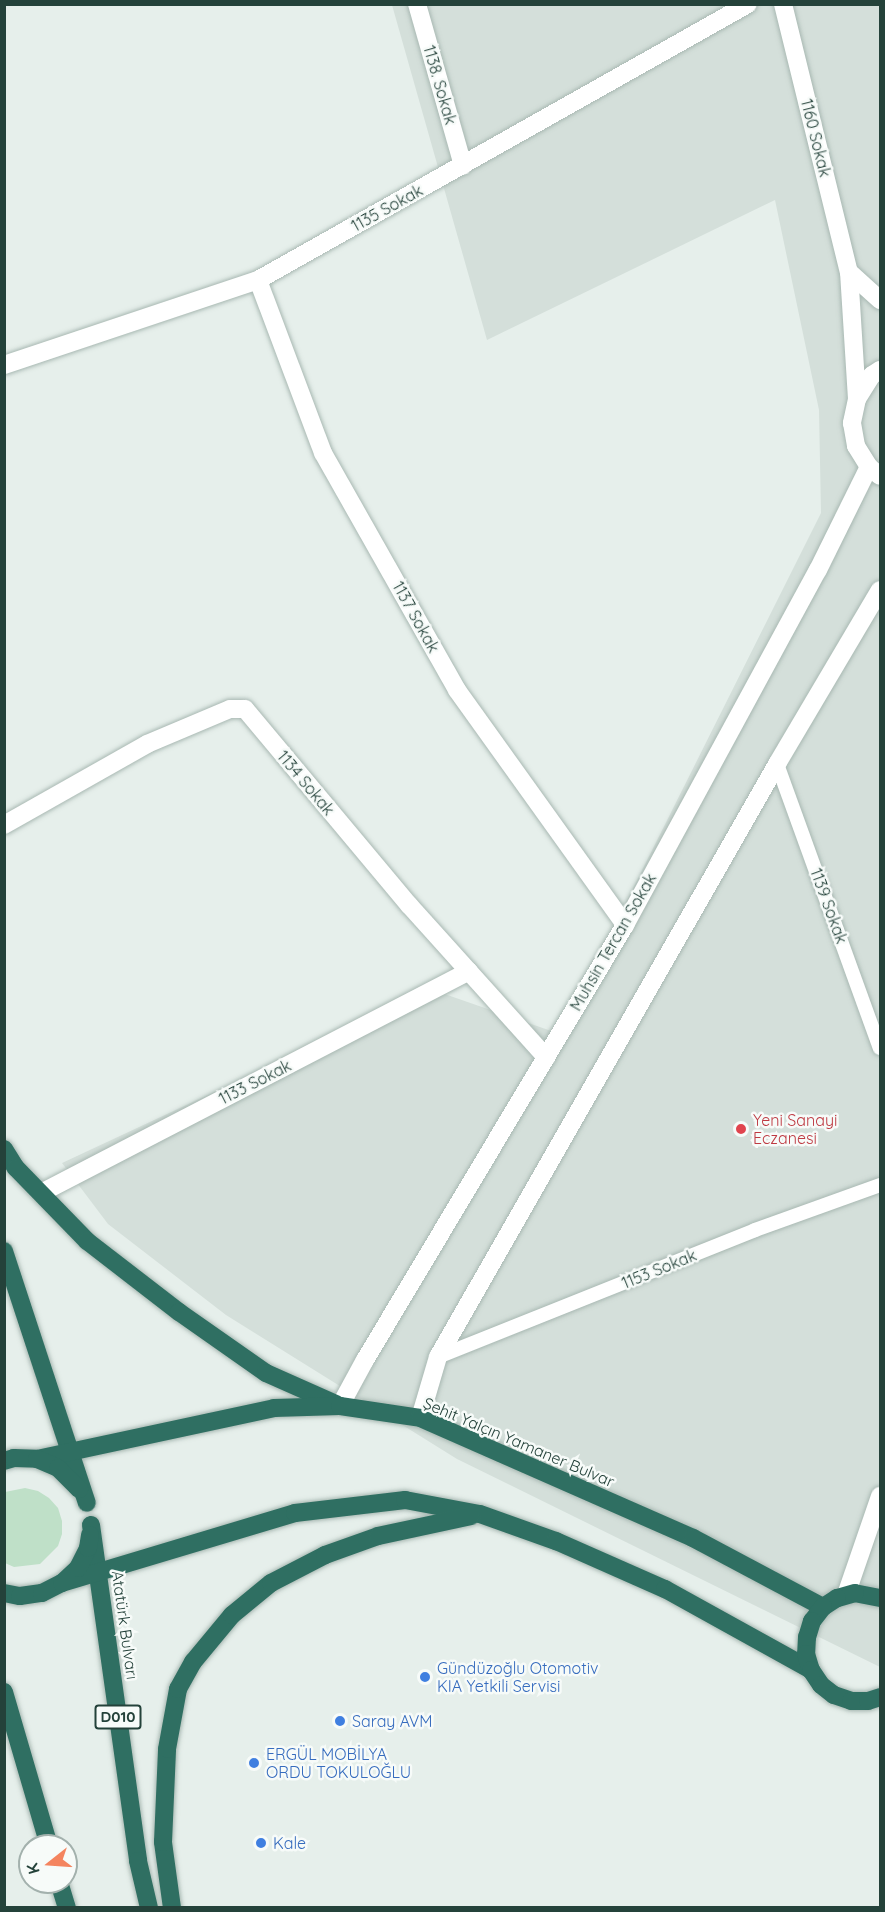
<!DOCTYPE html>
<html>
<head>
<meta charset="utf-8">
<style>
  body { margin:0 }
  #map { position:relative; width:885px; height:1912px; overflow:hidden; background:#e6efeb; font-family:Quicksand,sans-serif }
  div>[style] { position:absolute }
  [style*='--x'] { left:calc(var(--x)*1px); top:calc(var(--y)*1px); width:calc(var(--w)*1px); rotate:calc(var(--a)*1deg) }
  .built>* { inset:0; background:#d4dfda }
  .green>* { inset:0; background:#bfe0c8 }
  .roads { filter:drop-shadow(0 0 2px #a8b8b2) drop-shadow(0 0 2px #a8b8b2) }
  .lane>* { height:14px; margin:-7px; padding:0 7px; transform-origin:7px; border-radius:7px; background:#fff }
  .street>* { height:18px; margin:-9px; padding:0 9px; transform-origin:9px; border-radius:9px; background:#fff }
  .secondary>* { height:18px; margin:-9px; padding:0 9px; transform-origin:9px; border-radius:9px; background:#fff }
  .highway>* { height:18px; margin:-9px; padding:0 9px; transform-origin:9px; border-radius:9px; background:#2f6f62 }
  .dots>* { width:16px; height:16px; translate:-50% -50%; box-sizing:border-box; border:3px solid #f7fbf9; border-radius:50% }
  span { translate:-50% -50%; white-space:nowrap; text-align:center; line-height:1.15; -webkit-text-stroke:5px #f7fbf9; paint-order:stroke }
  .shield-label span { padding:2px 4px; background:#f7fbf9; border:2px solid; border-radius:4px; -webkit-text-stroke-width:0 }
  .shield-label { font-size:15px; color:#24423a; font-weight:700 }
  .street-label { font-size:16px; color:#24423a }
  .health-label { font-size:16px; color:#be3a42 }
  .left { translate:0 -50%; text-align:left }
  .shop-label { font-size:16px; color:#366cbe }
  .frame { position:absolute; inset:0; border:6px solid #24423a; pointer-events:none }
  .north { position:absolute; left:18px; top:1834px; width:60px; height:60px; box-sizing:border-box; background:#f7fbf9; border:2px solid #a3b1ad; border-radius:50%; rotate:253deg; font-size:16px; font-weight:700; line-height:24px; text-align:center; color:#24423a }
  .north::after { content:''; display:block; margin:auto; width:21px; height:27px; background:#f4845f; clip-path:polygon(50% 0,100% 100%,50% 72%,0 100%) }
</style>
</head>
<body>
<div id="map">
  <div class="built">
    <i style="clip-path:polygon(392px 5px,880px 5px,880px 1667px,457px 1459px,226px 1315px,108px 1224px,62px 1163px,433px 990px,560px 1034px,821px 513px,819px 410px,775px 200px,487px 340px)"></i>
  </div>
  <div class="green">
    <i style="clip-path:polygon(25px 1488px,38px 1491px,49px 1498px,58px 1508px,62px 1521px,62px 1534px,58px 1546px,40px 1564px,14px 1567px,5px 1563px,5px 1492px)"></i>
  </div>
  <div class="roads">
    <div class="lane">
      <i style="--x:777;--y:764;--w:302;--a:70.1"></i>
      <i style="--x:438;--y:1357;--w:341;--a:-21.8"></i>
      <i style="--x:755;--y:1230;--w:133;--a:-19.8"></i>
    </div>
    <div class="street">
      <i style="--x:417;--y:4;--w:168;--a:74.1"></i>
      <i style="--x:783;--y:4;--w:276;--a:76.2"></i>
      <i style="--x:849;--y:272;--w:127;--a:86.4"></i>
      <i style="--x:849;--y:272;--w:42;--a:42.1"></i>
      <i style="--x:258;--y:280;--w:185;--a:69.4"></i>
      <i style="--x:323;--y:453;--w:272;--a:60.5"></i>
      <i style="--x:457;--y:690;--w:289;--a:54.4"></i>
      <i style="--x:4;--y:365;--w:268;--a:-18.5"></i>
      <i style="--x:258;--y:280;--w:562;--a:-29.39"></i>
      <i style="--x:4;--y:825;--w:164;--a:-29.5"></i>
      <i style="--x:147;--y:744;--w:90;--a:-22.9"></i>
      <i style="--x:230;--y:709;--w:15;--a:0"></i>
      <i style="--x:245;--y:709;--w:256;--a:50.1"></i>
      <i style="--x:409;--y:905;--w:205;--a:48"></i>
      <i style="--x:41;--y:1193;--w:482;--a:-27.4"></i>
      <i style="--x:846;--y:1595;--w:105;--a:-71"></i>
    </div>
    <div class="secondary">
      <i style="--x:880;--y:370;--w:9;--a:148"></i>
      <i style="--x:872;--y:375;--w:28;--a:122"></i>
      <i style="--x:857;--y:399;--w:25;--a:102"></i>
      <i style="--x:852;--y:423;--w:23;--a:80"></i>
      <i style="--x:856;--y:446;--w:25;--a:58"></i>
      <i style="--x:869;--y:467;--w:14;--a:39"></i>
      <i style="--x:340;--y:1406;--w:52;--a:-61.5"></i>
      <i style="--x:365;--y:1360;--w:507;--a:-59.13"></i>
      <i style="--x:625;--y:925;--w:404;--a:-61.5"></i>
      <i style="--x:818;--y:570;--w:115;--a:-63.7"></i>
      <i style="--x:420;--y:1418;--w:64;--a:-73.6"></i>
      <i style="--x:438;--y:1357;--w:683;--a:-60.24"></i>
      <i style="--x:777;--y:764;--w:202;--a:-59.4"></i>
    </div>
    <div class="highway">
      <i style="--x:4;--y:1149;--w:22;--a:58"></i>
      <i style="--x:16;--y:1168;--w:102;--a:45.8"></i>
      <i style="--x:87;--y:1241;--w:116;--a:37.7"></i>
      <i style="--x:179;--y:1312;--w:106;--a:35"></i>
      <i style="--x:266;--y:1373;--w:77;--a:23.9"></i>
      <i style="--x:4;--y:1251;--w:265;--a:71.8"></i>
      <i style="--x:37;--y:1459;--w:242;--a:-12.1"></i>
      <i style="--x:274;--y:1408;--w:66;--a:-1.7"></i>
      <i style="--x:340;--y:1406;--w:81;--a:8.5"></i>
      <i style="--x:420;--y:1418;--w:298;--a:23.7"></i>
      <i style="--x:693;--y:1538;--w:147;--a:28"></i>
      <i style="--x:4;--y:1461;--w:10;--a:-17"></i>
      <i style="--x:14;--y:1458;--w:23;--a:2"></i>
      <i style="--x:37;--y:1459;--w:23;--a:23"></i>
      <i style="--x:58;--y:1468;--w:30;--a:45"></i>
      <i style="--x:91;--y:1525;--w:339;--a:82"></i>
      <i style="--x:138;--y:1861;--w:48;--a:76.8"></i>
      <i style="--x:62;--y:1583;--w:243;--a:-16.7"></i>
      <i style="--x:295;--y:1513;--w:111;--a:-6.7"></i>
      <i style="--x:405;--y:1500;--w:76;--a:10.6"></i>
      <i style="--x:480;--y:1514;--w:81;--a:19.6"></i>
      <i style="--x:556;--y:1541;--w:119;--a:23.8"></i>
      <i style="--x:665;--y:1589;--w:167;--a:29"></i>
      <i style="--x:4;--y:1593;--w:16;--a:11"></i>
      <i style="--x:20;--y:1596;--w:22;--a:-8"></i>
      <i style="--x:42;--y:1593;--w:22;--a:-27"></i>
      <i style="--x:62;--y:1583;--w:22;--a:-43"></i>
      <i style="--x:78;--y:1568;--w:22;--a:-63"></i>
      <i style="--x:88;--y:1548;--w:13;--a:-81"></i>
      <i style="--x:880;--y:1598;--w:25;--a:-169"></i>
      <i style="--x:855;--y:1593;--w:19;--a:164"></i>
      <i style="--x:837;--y:1598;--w:17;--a:147"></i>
      <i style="--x:823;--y:1607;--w:18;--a:128"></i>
      <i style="--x:812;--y:1621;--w:17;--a:107"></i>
      <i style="--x:807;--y:1637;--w:17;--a:93"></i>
      <i style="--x:806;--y:1654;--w:17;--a:73"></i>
      <i style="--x:811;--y:1670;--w:18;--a:56"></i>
      <i style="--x:821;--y:1685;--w:16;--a:38"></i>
      <i style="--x:834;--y:1695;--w:18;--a:19"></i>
      <i style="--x:851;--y:1701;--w:17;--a:0"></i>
      <i style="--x:868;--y:1701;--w:13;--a:-18"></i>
      <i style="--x:4;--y:1692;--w:160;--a:73.7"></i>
      <i style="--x:59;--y:1882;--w:27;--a:73"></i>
      <i style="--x:172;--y:1908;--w:67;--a:-97.8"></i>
      <i style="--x:163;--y:1842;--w:93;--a:-87.5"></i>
      <i style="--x:167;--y:1749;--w:61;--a:-79.6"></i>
      <i style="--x:178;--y:1689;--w:31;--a:-61"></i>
      <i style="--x:193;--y:1662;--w:61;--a:-50.3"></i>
      <i style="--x:232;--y:1615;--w:50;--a:-39.4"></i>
      <i style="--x:271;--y:1583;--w:61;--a:-27.4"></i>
      <i style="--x:325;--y:1555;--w:56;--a:-19.7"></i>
      <i style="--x:378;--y:1536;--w:95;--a:-12.1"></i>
    </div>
  </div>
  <div class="dots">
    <i style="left:741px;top:1129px;background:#e0444e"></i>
    <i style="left:425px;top:1677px;background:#3f7fe0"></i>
    <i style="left:340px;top:1721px;background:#3f7fe0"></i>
    <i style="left:254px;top:1763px;background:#3f7fe0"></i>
    <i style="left:261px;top:1843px;background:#3f7fe0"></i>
  </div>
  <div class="shield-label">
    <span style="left:118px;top:1717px">D010</span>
  </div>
  <div class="street-label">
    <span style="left:440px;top:85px;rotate:74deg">1138. Sokak</span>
    <span style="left:816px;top:138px;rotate:76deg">1160 Sokak</span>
    <span style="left:387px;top:208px;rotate:-29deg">1135 Sokak</span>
    <span style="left:416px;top:617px;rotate:61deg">1137 Sokak</span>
    <span style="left:306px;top:783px;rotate:50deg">1134 Sokak</span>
    <span style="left:829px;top:906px;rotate:70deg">1139 Sokak</span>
    <span style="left:613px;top:942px;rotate:-60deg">Muhsin Tercan Sokak</span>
    <span style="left:255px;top:1082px;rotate:-27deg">1133 Sokak</span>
    <span style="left:659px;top:1269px;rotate:-22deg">1153 Sokak</span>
    <span style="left:519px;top:1442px;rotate:23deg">Şehit Yalçın Yamaner Bulvar</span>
    <span style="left:125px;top:1625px;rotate:82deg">Atatürk Bulvarı</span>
  </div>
  <div class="health-label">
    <span class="left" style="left:753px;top:1129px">Yeni Sanayi<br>Eczanesi</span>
  </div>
  <div class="shop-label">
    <span class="left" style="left:437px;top:1677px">Gündüzoğlu Otomotiv<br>KIA Yetkili Servisi</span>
    <span class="left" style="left:352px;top:1721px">Saray AVM</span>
    <span class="left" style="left:266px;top:1763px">ERGÜL MOBİLYA<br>ORDU TOKULOĞLU</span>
    <span class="left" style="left:273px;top:1843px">Kale</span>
  </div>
  <div class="frame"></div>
  <div class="north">K</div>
</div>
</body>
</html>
